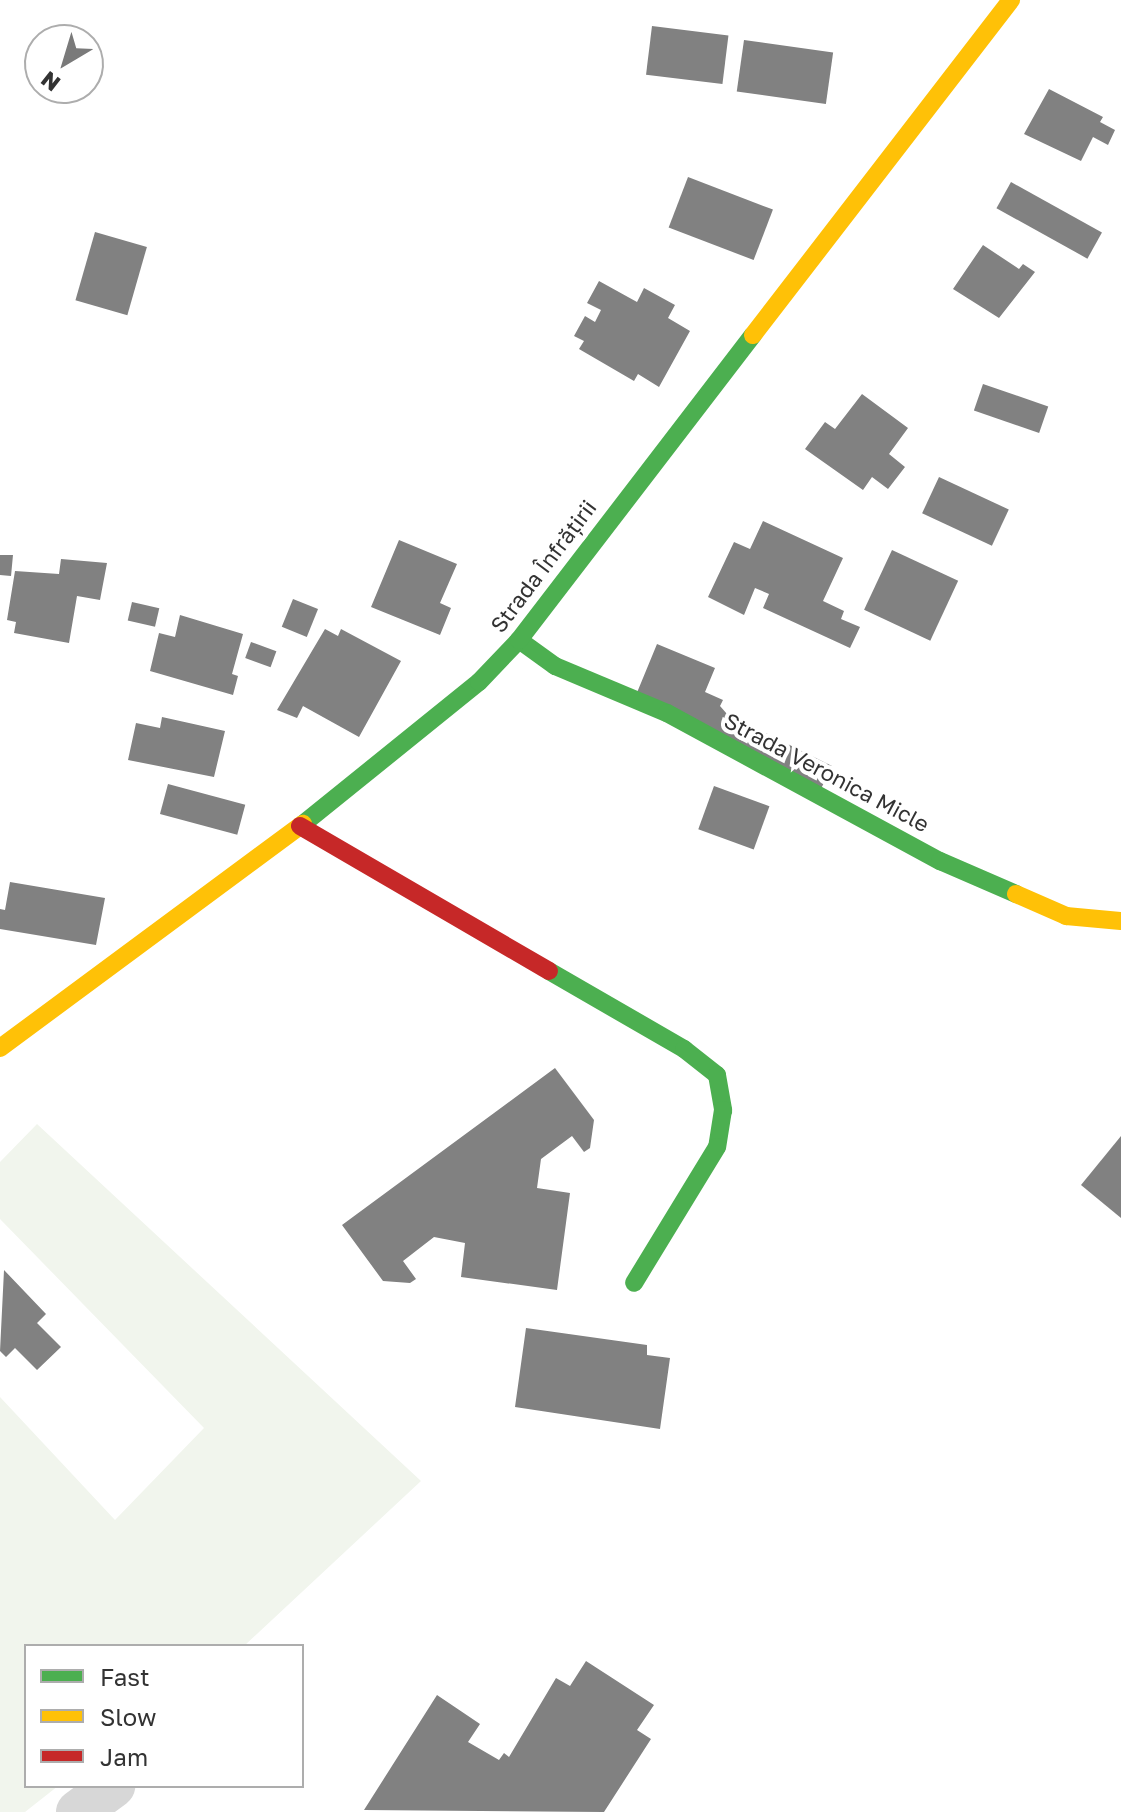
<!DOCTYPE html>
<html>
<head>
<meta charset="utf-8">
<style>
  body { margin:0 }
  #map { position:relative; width:1121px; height:1812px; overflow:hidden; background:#fff; font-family:"Golos Text",sans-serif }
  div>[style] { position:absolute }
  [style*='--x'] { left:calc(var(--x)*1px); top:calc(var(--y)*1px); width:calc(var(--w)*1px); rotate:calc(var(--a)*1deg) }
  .green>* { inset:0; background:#f1f5ed }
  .building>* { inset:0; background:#818181; transform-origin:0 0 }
  .street>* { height:44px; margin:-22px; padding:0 22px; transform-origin:22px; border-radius:22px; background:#d7d7d7 }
  .fast>* { height:18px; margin:-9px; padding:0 9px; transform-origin:9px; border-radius:9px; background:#4caf50 }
  .slow>* { height:18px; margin:-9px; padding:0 9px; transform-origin:9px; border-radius:9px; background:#ffc107 }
  .jam>* { height:18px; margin:-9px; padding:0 9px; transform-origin:9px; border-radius:9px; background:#c62828 }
  span { translate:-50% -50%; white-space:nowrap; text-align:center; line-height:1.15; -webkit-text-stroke:8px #fff; paint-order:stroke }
  .street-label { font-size:22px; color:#333 }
  .legend { position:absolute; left:24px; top:1644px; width:280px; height:144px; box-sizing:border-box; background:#fff; border:2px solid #adadad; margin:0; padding:10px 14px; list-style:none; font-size:24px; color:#333 }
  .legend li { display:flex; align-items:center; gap:16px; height:40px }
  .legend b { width:40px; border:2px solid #adadad }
  .north { position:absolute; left:24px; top:24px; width:80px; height:80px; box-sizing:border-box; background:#fff; border:2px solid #adadad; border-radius:50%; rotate:218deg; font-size:22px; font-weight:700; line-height:32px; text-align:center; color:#333 }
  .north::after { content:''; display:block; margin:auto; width:28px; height:36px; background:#7a7a7a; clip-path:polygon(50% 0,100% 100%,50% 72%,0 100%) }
</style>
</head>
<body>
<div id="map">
  <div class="green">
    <i style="clip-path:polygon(37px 1124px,421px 1481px,244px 1646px,26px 1646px,26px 1786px,58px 1786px,25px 1812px,0 1812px,0 1397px,115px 1520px,204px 1428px,0 1219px,0 1162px)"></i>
  </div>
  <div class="building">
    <i style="left:652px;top:26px;width:77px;height:49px;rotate:7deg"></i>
    <i style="left:744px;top:40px;width:90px;height:52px;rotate:8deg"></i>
    <i style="clip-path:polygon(1049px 89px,1103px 117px,1100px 122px,1115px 130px,1108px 145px,1093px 137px,1081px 161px,1024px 134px)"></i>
    <i style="left:688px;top:177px;width:91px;height:54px;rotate:21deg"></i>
    <i style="left:1011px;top:182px;width:104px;height:30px;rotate:29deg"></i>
    <i style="left:95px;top:232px;width:54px;height:71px;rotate:16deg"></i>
    <i style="clip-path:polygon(983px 245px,1019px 269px,1023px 264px,1035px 272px,999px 318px,953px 289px)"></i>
    <i style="clip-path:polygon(599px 281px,637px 302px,644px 288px,675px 305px,668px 318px,690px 331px,659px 387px,638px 374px,634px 381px,579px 349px,584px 341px,574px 336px,585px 316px,595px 322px,601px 310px,587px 303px)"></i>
    <i style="left:983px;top:384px;width:69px;height:28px;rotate:19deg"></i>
    <i style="clip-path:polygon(862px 394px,908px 428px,889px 454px,905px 467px,888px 489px,872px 477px,863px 490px,805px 449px,825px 422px,835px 429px)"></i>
    <i style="left:939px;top:477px;width:77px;height:40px;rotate:25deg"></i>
    <i style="clip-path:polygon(763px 521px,843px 558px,823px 601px,844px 611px,841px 619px,860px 627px,850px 648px,763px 608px,769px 594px,755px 588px,744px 615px,708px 597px,734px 542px,750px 549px)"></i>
    <i style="clip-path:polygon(399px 540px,457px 564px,440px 603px,451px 608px,440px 635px,371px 607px)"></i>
    <i style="left:892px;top:550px;width:73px;height:66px;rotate:25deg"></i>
    <i style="clip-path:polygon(0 555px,13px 555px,11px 576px,0 575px)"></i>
    <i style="clip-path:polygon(61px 559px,107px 563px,100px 600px,77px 596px,69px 643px,14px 633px,16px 622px,7px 620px,15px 571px,59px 574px)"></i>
    <i style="left:293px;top:599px;width:27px;height:30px;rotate:22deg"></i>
    <i style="left:132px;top:602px;width:28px;height:19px;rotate:13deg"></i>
    <i style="clip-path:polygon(180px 615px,243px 634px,232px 674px,238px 676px,233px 695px,150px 671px,159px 633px,175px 637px)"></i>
    <i style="clip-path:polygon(325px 629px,338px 636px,341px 629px,401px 661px,359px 737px,303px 706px,297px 718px,277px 710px)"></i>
    <i style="left:251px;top:642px;width:27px;height:17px;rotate:20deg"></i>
    <i style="clip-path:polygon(657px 644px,715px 668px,705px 692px,723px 700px,720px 706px,727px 714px,832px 766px,819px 793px,636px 695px)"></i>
    <i style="clip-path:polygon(162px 717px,225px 731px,214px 777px,128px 760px,136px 723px,160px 728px)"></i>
    <i style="left:168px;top:784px;width:80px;height:31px;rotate:15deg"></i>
    <i style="left:714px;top:786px;width:59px;height:46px;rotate:20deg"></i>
    <i style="clip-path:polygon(10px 882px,105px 898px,96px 945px,0 929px,0 909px,5px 910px)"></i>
    <i style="clip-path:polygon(555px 1068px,594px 1120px,590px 1148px,584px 1152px,572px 1136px,541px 1159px,537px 1188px,570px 1193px,557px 1290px,461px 1277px,465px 1243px,434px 1237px,403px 1261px,416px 1279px,410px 1283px,383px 1281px,342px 1225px)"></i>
    <i style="clip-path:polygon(1121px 1136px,1121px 1218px,1081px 1185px)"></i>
    <i style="clip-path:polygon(4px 1270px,46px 1314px,37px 1323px,61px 1347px,37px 1370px,15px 1348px,6px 1357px,0 1351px)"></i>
    <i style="clip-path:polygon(526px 1328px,647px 1345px,647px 1355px,670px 1358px,660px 1429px,515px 1407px)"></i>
    <i style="clip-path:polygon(586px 1661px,654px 1705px,637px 1730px,651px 1739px,604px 1812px,364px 1810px,437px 1695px,480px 1724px,468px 1742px,499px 1760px,504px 1753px,509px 1757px,556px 1678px,570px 1686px)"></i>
  </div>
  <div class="street">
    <i style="--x:78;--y:1812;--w:44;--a:-36.6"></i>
  </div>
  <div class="fast">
    <i style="--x:519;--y:640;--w:44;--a:35.8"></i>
    <i style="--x:555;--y:666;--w:121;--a:22.8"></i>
    <i style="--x:667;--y:713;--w:311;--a:28.5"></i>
    <i style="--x:940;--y:861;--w:83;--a:23.5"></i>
    <i style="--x:303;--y:824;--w:226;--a:-38.9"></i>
    <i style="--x:479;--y:682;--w:58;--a:-46.4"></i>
    <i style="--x:519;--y:640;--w:384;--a:-52.5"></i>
    <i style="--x:549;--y:971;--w:156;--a:30"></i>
    <i style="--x:684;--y:1049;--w:42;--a:38.2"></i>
    <i style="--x:717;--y:1075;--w:36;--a:80"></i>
    <i style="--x:723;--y:1110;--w:37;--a:99"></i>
    <i style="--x:717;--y:1147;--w:159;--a:121.4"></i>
  </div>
  <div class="slow">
    <i style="--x:753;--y:335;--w:423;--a:-52.4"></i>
    <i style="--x:1016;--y:894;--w:55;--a:23.7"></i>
    <i style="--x:1066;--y:916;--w:55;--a:5.2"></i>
    <i style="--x:0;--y:1048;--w:377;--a:-36.5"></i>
  </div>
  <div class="jam">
    <i style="--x:300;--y:826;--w:288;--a:30.2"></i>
  </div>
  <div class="street-label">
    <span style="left:543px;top:566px;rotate:-53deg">Strada Înfrățirii</span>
    <span style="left:827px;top:772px;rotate:28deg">Strada Veronica Micle</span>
  </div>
  <ul class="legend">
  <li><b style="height:10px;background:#4caf50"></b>Fast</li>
  <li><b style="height:10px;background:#ffc107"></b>Slow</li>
  <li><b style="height:10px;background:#c62828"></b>Jam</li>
  </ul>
  <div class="north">N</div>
</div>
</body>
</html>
